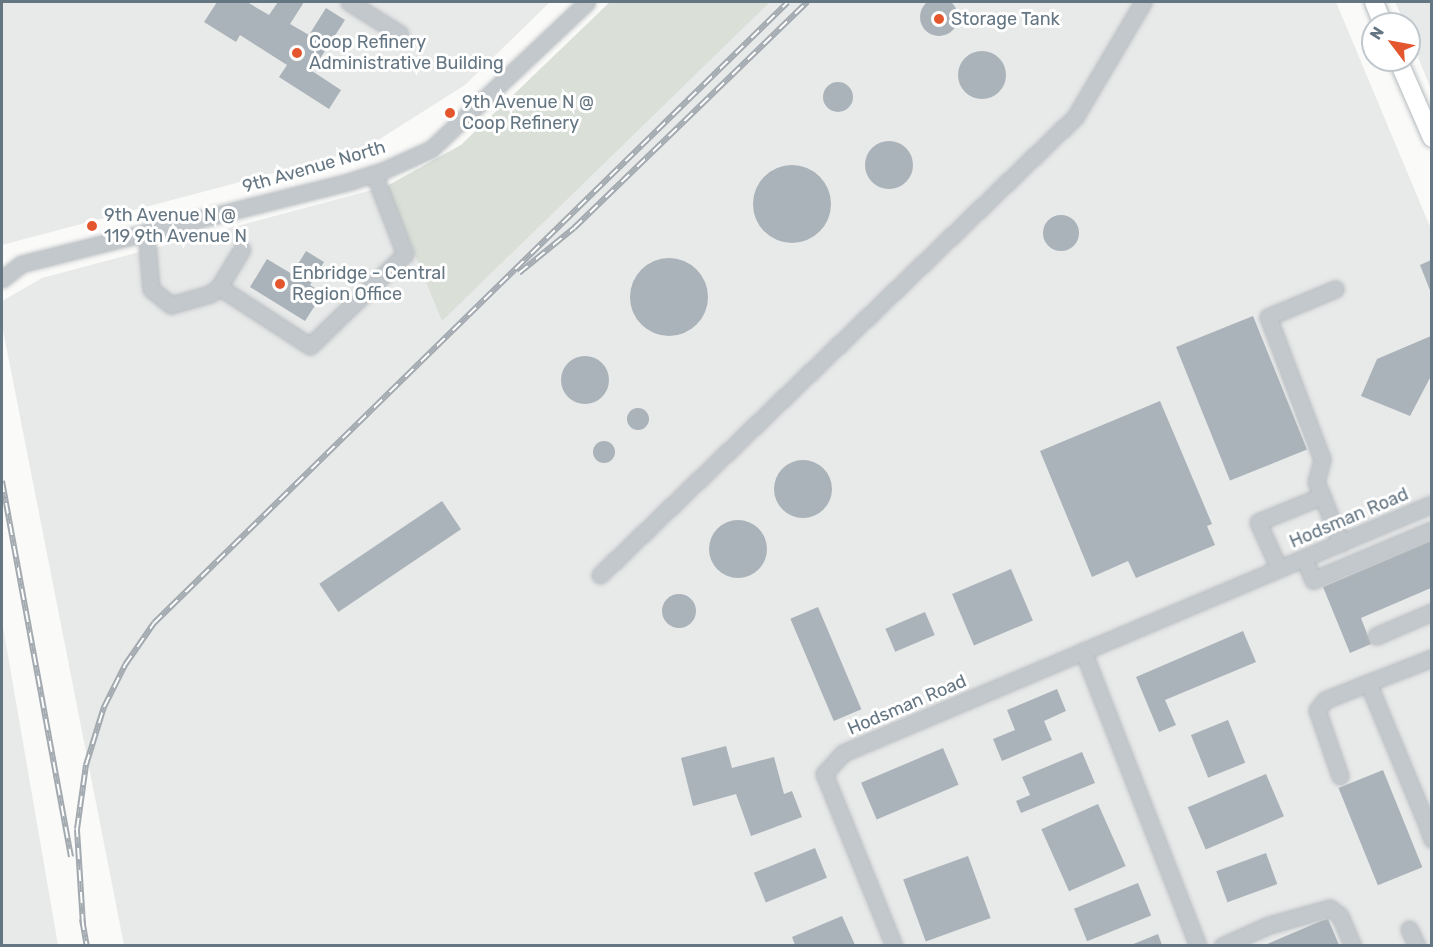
<!DOCTYPE html>
<html>
<head>
<meta charset="utf-8">
<style>
  body { margin:0 }
  #map { position:relative; width:1433px; height:947px; overflow:hidden; background:#fafaf8; font-family:Rubik,sans-serif }
  div>[style] { position:absolute }
  [style*='--x'] { left:calc(var(--x)*1px); top:calc(var(--y)*1px); width:calc(var(--w)*1px); rotate:calc(var(--a)*1deg) }
  .built>* { inset:0; background:#e8e9e9 }
  .green>* { inset:0; background:#dadfd7 }
  .building>* { inset:0; background:#aab3b9; transform-origin:0 0 }
  .round { border-radius:50% }
  .roads { filter:drop-shadow(0 0 2px #b5babe) drop-shadow(0 0 2px #b5babe) }
  .minor>* { height:15px; margin:-7.5px; padding:0 7.5px; transform-origin:7.5px; border-radius:7.5px; background:#c3c8cc }
  .major>* { height:18px; margin:-9px; padding:0 9px; transform-origin:9px; border-radius:9px; background:#fff }
  .rail>* { height:6px; margin-top:-3px; transform-origin:0; background:repeating-linear-gradient(90deg,#fff 0 11px,#a2aab0 0 22px); box-sizing:border-box; border-block:2px solid #a2aab0 }
  .dots>* { width:16px; height:16px; translate:-50% -50%; box-sizing:border-box; border:3px solid #fff; border-radius:50% }
  span { translate:-50% -50%; white-space:nowrap; text-align:center; line-height:1.15; -webkit-text-stroke:6px #fff; paint-order:stroke }
  .poi-label { font-size:18px; color:#657683 }
  .left { translate:0 -50%; text-align:left }
  .street-label { font-size:18px; color:#657683 }
  .frame { position:absolute; inset:0; border:3px solid #657683; pointer-events:none }
  .north { position:absolute; left:1361px; top:12px; width:60px; height:60px; box-sizing:border-box; background:#fff; border:2px solid #c1c8cd; border-radius:50%; rotate:302deg; font-size:16px; font-weight:700; line-height:24px; text-align:center; color:#657683 }
  .north::after { content:''; display:block; margin:auto; width:21px; height:27px; background:#e4572e; clip-path:polygon(50% 0,100% 100%,50% 72%,0 100%) }
</style>
</head>
<body>
<div id="map">
  <div class="built">
    <i style="clip-path:polygon(2px 2px,550px 2px,465px 85px,364px 149px,2px 245px)"></i>
    <i style="clip-path:polygon(610px 2px,1336px 2px,1431px 229px,1431px 945px,124px 945px,2px 325px,2px 301px,42px 278px,387px 186px,461px 145px)"></i>
    <i style="clip-path:polygon(1395px 2px,1431px 2px,1431px 89px,1409px 35px,1409px 24px,1405px 24px)"></i>
    <i style="clip-path:polygon(2px 621px,58px 945px,2px 945px)"></i>
  </div>
  <div class="green">
    <i style="clip-path:polygon(610px 2px,770px 2px,442px 321px,387px 186px,461px 145px)"></i>
  </div>
  <div class="building">
    <i class="round" style="left:920px;top:-2px;width:38px;height:38px"></i>
    <i style="clip-path:polygon(217px 2px,247px 2px,269px 15px,278px 2px,304px 2px,290px 24px,309px 35px,326px 8px,345px 20px,312px 71px,341px 90px,329px 109px,279px 77px,287px 65px,240px 35px,236px 42px,204px 22px)"></i>
    <i class="round" style="left:958px;top:51px;width:48px;height:48px"></i>
    <i class="round" style="left:823px;top:82px;width:30px;height:30px"></i>
    <i class="round" style="left:865px;top:141px;width:48px;height:48px"></i>
    <i class="round" style="left:753px;top:165px;width:78px;height:78px"></i>
    <i class="round" style="left:1043px;top:215px;width:36px;height:36px"></i>
    <i style="clip-path:polygon(306px 251px,324px 262px,310px 285px,323px 293px,305px 321px,250px 287px,267px 259px,292px 274px)"></i>
    <i class="round" style="left:630px;top:258px;width:78px;height:78px"></i>
    <i style="clip-path:polygon(1431px 260px,1431px 293px,1420px 265px)"></i>
    <i style="left:1253px;top:316px;width:144px;height:83px;rotate:68deg"></i>
    <i style="clip-path:polygon(1431px 336px,1431px 376px,1410px 416px,1361px 396px,1377px 359px)"></i>
    <i class="round" style="left:561px;top:356px;width:48px;height:48px"></i>
    <i style="clip-path:polygon(1160px 401px,1212px 524px,1207px 526px,1215px 545px,1136px 578px,1128px 561px,1092px 577px,1040px 451px)"></i>
    <i class="round" style="left:627px;top:408px;width:22px;height:22px"></i>
    <i class="round" style="left:593px;top:441px;width:22px;height:22px"></i>
    <i class="round" style="left:774px;top:460px;width:58px;height:58px"></i>
    <i style="left:442px;top:501px;width:34px;height:148px;rotate:56deg"></i>
    <i class="round" style="left:709px;top:520px;width:58px;height:58px"></i>
    <i style="clip-path:polygon(1431px 541px,1431px 588px,1361px 618px,1371px 644px,1350px 653px,1323px 587px)"></i>
    <i style="left:1011px;top:569px;width:56px;height:64px;rotate:67deg"></i>
    <i class="round" style="left:662px;top:594px;width:34px;height:34px"></i>
    <i style="left:818px;top:607px;width:111px;height:30px;rotate:67deg"></i>
    <i style="left:925px;top:612px;width:25px;height:43px;rotate:67deg"></i>
    <i style="clip-path:polygon(1243px 631px,1256px 662px,1165px 700px,1176px 725px,1159px 732px,1136px 677px)"></i>
    <i style="clip-path:polygon(1057px 689px,1066px 711px,1044px 721px,1052px 740px,1002px 761px,993px 739px,1015px 730px,1007px 710px)"></i>
    <i style="left:1228px;top:720px;width:46px;height:40px;rotate:68deg"></i>
    <i style="clip-path:polygon(726px 746px,732px 768px,774px 757px,784px 794px,792px 791px,802px 817px,751px 836px,736px 794px,693px 806px,681px 758px)"></i>
    <i style="left:943px;top:748px;width:40px;height:89px;rotate:67deg"></i>
    <i style="clip-path:polygon(1082px 752px,1095px 783px,1021px 813px,1016px 801px,1030px 795px,1022px 777px)"></i>
    <i style="left:1383px;top:770px;width:105px;height:48px;rotate:68deg"></i>
    <i style="left:1266px;top:774px;width:46px;height:85px;rotate:67deg"></i>
    <i style="left:1098px;top:804px;width:68px;height:62px;rotate:66deg"></i>
    <i style="left:815px;top:848px;width:32px;height:66px;rotate:68deg"></i>
    <i style="left:1266px;top:853px;width:33px;height:53px;rotate:70deg"></i>
    <i style="left:968px;top:856px;width:66px;height:69px;rotate:70deg"></i>
    <i style="left:1138px;top:883px;width:35px;height:69px;rotate:68deg"></i>
    <i style="clip-path:polygon(842px 916px,855px 945px,795px 945px,792px 937px)"></i>
    <i style="clip-path:polygon(1328px 919px,1339px 945px,1265px 945px,1321px 921px)"></i>
    <i style="clip-path:polygon(1158px 934px,1162px 945px,1131px 945px)"></i>
  </div>
  <div class="roads">
    <div class="minor">
      <i style="--x:349;--y:2;--w:60;--a:32.1"></i>
      <i style="--x:146;--y:232;--w:57;--a:85"></i>
      <i style="--x:151;--y:289;--w:26;--a:39"></i>
      <i style="--x:171;--y:305;--w:41;--a:-15.8"></i>
      <i style="--x:210;--y:294;--w:11;--a:-38"></i>
      <i style="--x:219;--y:287;--w:44;--a:-58.8"></i>
      <i style="--x:2;--y:279;--w:24;--a:-38"></i>
      <i style="--x:21;--y:264;--w:340;--a:-14.1"></i>
      <i style="--x:351;--y:181;--w:33;--a:-18"></i>
      <i style="--x:382;--y:171;--w:54;--a:-24.2"></i>
      <i style="--x:431;--y:149;--w:214;--a:-43.3"></i>
      <i style="--x:219;--y:287;--w:108;--a:33"></i>
      <i style="--x:310;--y:346;--w:132;--a:-44.1"></i>
      <i style="--x:405;--y:254;--w:86;--a:-111.2"></i>
      <i style="--x:1322;--y:496;--w:15;--a:-113"></i>
      <i style="--x:1316;--y:482;--w:24;--a:-75"></i>
      <i style="--x:1322;--y:459;--w:152;--a:-110.8"></i>
      <i style="--x:1268;--y:317;--w:73;--a:-22.7"></i>
      <i style="--x:1304;--y:558;--w:24;--a:68"></i>
      <i style="--x:1313;--y:580;--w:129;--a:-22.8"></i>
      <i style="--x:1279;--y:569;--w:51;--a:-114.1"></i>
      <i style="--x:1258;--y:522;--w:69;--a:-22.1"></i>
      <i style="--x:1322;--y:496;--w:51;--a:68"></i>
      <i style="--x:600;--y:575;--w:660;--a:-43.96"></i>
      <i style="--x:1075;--y:117;--w:134;--a:-59.4"></i>
      <i style="--x:1376;--y:636;--w:61;--a:-23.2"></i>
      <i style="--x:1083;--y:651;--w:317;--a:68.7"></i>
      <i style="--x:1432;--y:658;--w:69;--a:158.7"></i>
      <i style="--x:1368;--y:683;--w:151;--a:67.4"></i>
      <i style="--x:1426;--y:822;--w:7;--a:-27"></i>
      <i style="--x:1340;--y:776;--w:70;--a:-109.2"></i>
      <i style="--x:1317;--y:710;--w:13;--a:-51"></i>
      <i style="--x:1325;--y:700;--w:46;--a:-21.6"></i>
      <i style="--x:1426;--y:822;--w:18;--a:71"></i>
      <i style="--x:1409;--y:929;--w:19;--a:65"></i>
      <i style="--x:894;--y:946;--w:186;--a:-112.1"></i>
      <i style="--x:824;--y:774;--w:28;--a:-48"></i>
      <i style="--x:843;--y:753;--w:639;--a:-22.92"></i>
      <i style="--x:1222;--y:946;--w:51;--a:-24.1"></i>
      <i style="--x:1269;--y:925;--w:63;--a:-15.6"></i>
      <i style="--x:1330;--y:908;--w:13;--a:39"></i>
      <i style="--x:1340;--y:916;--w:33;--a:67"></i>
    </div>
    <div class="major">
      <i style="--x:1374;--y:2;--w:24;--a:68"></i>
      <i style="--x:1398;--y:60;--w:85;--a:66.4"></i>
    </div>
  </div>
  <div class="rail">
    <i style="--x:519;--y:273;--w:71;--a:-39.3"></i>
    <i style="--x:574;--y:228;--w:325;--a:-44.1"></i>
    <i style="--x:2;--y:481;--w:382;--a:79.6"></i>
    <i style="--x:82;--y:919;--w:27;--a:80"></i>
    <i style="--x:83;--y:925;--w:96;--a:-93.6"></i>
    <i style="--x:77;--y:829;--w:65;--a:-82"></i>
    <i style="--x:86;--y:765;--w:61;--a:-72.8"></i>
    <i style="--x:104;--y:707;--w:47;--a:-63.4"></i>
    <i style="--x:125;--y:665;--w:51;--a:-55.4"></i>
    <i style="--x:154;--y:623;--w:887;--a:-44.41"></i>
  </div>
  <div class="dots">
    <i style="left:939px;top:19px;background:#e4572e"></i>
    <i style="left:297px;top:53px;background:#e4572e"></i>
    <i style="left:450px;top:113px;background:#e4572e"></i>
    <i style="left:92px;top:226px;background:#e4572e"></i>
    <i style="left:280px;top:284px;background:#e4572e"></i>
  </div>
  <div class="poi-label">
    <span class="left" style="left:951px;top:19px">Storage Tank</span>
    <span class="left" style="left:309px;top:53px">Coop Refinery<br>Administrative Building</span>
    <span class="left" style="left:462px;top:113px">9th Avenue N @<br>Coop Refinery</span>
    <span class="left" style="left:104px;top:226px">9th Avenue N @<br>119 9th Avenue N</span>
    <span class="left" style="left:292px;top:284px">Enbridge - Central<br>Region Office</span>
  </div>
  <div class="street-label">
    <span style="left:314px;top:167px;rotate:-16deg">9th Avenue North</span>
    <span style="left:1349px;top:518px;rotate:-23deg">Hodsman Road</span>
    <span style="left:907px;top:705px;rotate:-23deg">Hodsman Road</span>
  </div>
  <div class="frame"></div>
  <div class="north">N</div>
</div>
</body>
</html>
